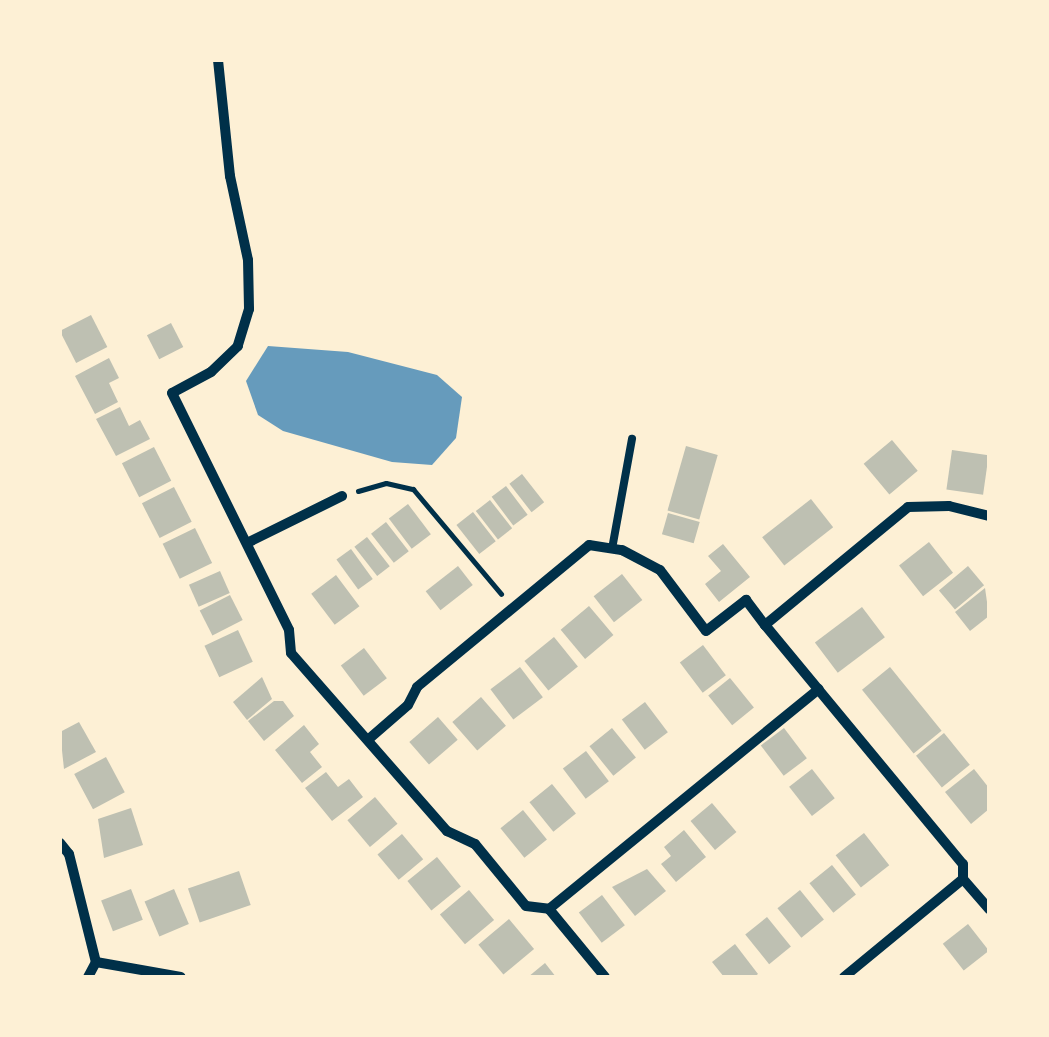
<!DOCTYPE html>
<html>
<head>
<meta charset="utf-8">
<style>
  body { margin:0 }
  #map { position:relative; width:1049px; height:1037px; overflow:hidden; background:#fdf0d5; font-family:Figtree,sans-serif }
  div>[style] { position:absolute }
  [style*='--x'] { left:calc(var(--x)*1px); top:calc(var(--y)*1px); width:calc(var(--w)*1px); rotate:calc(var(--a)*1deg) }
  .water>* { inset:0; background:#669bbc }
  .building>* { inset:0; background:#bec0b2; transform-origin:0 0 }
  .path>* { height:5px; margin:-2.5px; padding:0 2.5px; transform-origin:2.5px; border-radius:2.5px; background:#003049 }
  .service>* { height:8px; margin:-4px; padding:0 4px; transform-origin:4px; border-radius:4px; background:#003049 }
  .minor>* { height:10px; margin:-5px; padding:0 5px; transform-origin:5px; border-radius:5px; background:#003049 }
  span { translate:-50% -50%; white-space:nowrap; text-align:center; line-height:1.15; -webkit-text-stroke:8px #fdf0d5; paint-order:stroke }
  .frame { position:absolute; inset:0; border:62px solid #fdf0d5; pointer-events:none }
</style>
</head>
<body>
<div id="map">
  <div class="water">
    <i style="clip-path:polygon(268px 346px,348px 352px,437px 375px,462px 397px,456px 438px,432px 465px,392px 462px,283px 431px,258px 415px,246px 381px)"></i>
  </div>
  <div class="building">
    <i style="left:91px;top:315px;width:36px;height:35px;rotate:63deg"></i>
    <i style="left:171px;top:323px;width:27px;height:27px;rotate:63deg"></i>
    <i style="clip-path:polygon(109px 358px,119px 378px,109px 383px,118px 402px,95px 414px,75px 376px)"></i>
    <i style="clip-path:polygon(120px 407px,129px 426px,140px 420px,150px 439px,116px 456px,96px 419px)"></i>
    <i style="left:892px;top:440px;width:40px;height:37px;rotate:50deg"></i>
    <i style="left:686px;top:446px;width:33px;height:67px;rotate:16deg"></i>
    <i style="left:154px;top:447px;width:38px;height:36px;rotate:63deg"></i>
    <i style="left:952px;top:450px;width:37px;height:40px;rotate:8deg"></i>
    <i style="left:522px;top:474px;width:36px;height:16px;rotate:52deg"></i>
    <i style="left:506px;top:486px;width:36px;height:18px;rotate:53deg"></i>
    <i style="left:174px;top:487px;width:39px;height:36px;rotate:63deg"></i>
    <i style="left:811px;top:499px;width:36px;height:62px;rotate:52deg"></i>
    <i style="left:490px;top:500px;width:36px;height:18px;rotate:52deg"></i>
    <i style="left:408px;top:504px;width:38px;height:24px;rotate:53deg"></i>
    <i style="left:473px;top:512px;width:37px;height:21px;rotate:52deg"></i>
    <i style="left:668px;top:513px;width:33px;height:22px;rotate:16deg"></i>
    <i style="left:386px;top:522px;width:37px;height:19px;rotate:52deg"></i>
    <i style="left:195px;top:528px;width:39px;height:36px;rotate:64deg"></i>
    <i style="left:367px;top:537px;width:37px;height:16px;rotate:52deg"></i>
    <i style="left:929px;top:542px;width:39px;height:38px;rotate:52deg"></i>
    <i style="clip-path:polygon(723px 544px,750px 577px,719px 602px,705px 584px,721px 571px,708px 556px)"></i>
    <i style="left:351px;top:549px;width:37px;height:18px;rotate:54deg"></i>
    <i style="left:458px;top:566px;width:24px;height:41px;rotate:52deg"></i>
    <i style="left:968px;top:566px;width:25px;height:38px;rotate:50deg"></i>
    <i style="left:220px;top:571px;width:24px;height:34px;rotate:66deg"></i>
    <i style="left:622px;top:574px;width:33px;height:36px;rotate:52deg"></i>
    <i style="left:336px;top:575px;width:39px;height:31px;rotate:53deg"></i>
    <i style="clip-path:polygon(985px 588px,989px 616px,970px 631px,955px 612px)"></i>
    <i style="left:230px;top:595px;width:28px;height:34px;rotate:63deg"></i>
    <i style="left:589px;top:606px;width:38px;height:37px;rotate:50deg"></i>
    <i style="left:862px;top:607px;width:38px;height:59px;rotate:53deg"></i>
    <i style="left:238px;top:630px;width:35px;height:37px;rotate:65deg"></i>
    <i style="left:554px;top:637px;width:38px;height:38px;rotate:51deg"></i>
    <i style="left:703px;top:645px;width:38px;height:29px;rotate:53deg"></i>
    <i style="left:364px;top:648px;width:38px;height:29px;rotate:53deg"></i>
    <i style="left:520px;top:667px;width:38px;height:37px;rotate:53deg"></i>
    <i style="left:890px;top:667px;width:82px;height:36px;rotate:51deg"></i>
    <i style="clip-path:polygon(262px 677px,272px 699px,247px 720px,233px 702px)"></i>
    <i style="left:730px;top:678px;width:38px;height:28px;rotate:51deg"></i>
    <i style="left:481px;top:697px;width:38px;height:38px;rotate:49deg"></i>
    <i style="clip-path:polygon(274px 701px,283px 701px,294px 716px,264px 741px,248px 721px)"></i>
    <i style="left:645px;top:702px;width:38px;height:29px;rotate:53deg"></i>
    <i style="left:438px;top:717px;width:30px;height:38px;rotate:49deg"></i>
    <i style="clip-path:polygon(79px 722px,96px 752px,64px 769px,60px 732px)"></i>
    <i style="clip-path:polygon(304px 725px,319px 744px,310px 752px,322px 767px,302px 783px,275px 750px)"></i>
    <i style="left:612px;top:728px;width:38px;height:29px;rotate:51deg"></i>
    <i style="left:784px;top:728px;width:38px;height:29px;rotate:53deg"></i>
    <i style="left:944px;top:733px;width:41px;height:36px;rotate:51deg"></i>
    <i style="left:586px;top:751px;width:38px;height:29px;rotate:53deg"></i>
    <i style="left:106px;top:757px;width:40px;height:36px;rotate:62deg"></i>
    <i style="left:812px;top:769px;width:37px;height:29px;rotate:52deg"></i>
    <i style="clip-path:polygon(974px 769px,989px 788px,989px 809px,971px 824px,945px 792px)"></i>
    <i style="clip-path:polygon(326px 772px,338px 787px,349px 779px,363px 797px,332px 821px,305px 788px)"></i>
    <i style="left:552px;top:784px;width:38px;height:29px;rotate:51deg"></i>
    <i style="left:375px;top:797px;width:35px;height:36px;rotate:50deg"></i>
    <i style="left:712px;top:803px;width:38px;height:28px;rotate:50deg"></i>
    <i style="clip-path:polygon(131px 808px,143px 845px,104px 858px,98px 819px)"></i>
    <i style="left:523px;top:810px;width:38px;height:29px;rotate:51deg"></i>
    <i style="clip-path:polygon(684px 830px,706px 857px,676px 882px,661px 864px,671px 856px,664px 847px)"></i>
    <i style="left:864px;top:833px;width:41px;height:36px;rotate:52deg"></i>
    <i style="left:402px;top:834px;width:33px;height:32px;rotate:50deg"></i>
    <i style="left:437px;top:857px;width:38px;height:38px;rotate:51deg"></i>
    <i style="left:832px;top:865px;width:38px;height:29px;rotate:51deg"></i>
    <i style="clip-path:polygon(647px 869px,666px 891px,635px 916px,612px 887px)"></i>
    <i style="left:239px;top:871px;width:36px;height:54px;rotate:71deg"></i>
    <i style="left:131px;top:889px;width:33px;height:32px;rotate:69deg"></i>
    <i style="left:174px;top:889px;width:38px;height:32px;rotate:67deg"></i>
    <i style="left:469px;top:890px;width:39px;height:38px;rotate:50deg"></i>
    <i style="left:800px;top:890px;width:38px;height:29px;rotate:51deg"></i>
    <i style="left:602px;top:895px;width:38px;height:29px;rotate:53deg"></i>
    <i style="left:767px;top:917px;width:38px;height:28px;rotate:51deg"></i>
    <i style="left:509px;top:919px;width:39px;height:40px;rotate:50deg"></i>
    <i style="left:968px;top:924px;width:34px;height:32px;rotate:52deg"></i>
    <i style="clip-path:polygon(735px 944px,758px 974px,754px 977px,724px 977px,712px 962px)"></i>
    <i style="clip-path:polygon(545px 963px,556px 977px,528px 977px)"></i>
  </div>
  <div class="path">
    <i style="--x:358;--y:491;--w:29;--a:-16"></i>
    <i style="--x:386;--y:483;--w:28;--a:13"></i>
    <i style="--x:413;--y:489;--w:137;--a:50"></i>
  </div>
  <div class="service">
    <i style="--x:612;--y:549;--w:112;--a:-79.7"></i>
  </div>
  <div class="minor">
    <i style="--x:218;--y:60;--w:117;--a:84.1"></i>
    <i style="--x:230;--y:176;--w:86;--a:77.9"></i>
    <i style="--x:248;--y:260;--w:49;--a:88.8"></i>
    <i style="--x:249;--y:309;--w:39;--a:107"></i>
    <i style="--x:238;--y:346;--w:37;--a:136"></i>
    <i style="--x:211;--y:372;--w:44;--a:151.7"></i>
    <i style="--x:172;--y:393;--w:264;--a:63.7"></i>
    <i style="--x:289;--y:630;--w:23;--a:85"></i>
    <i style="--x:291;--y:653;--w:237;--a:48.8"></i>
    <i style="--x:447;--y:831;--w:31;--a:25"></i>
    <i style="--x:475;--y:844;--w:80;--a:50.6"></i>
    <i style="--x:526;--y:906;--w:23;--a:7"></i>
    <i style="--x:549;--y:909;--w:88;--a:50.5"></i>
    <i style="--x:247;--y:543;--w:106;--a:-26.3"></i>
    <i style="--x:765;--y:625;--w:310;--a:50.4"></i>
    <i style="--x:963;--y:864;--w:15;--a:90"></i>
    <i style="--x:370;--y:738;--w:50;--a:-41"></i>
    <i style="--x:408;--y:705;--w:20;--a:-63"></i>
    <i style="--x:417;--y:687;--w:223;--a:-39.5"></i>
    <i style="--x:589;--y:545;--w:33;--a:9"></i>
    <i style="--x:622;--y:550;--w:43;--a:27.8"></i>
    <i style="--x:660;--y:570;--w:76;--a:53"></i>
    <i style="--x:706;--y:631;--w:51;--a:-37.8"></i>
    <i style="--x:746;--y:600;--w:31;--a:53"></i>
    <i style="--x:765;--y:625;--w:185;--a:-39.5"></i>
    <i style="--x:908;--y:507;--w:41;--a:-1.4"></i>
    <i style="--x:949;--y:506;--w:41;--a:14"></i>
    <i style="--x:60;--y:843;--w:14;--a:51"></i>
    <i style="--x:69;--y:854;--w:111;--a:76"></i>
    <i style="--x:96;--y:962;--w:17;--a:118"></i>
    <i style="--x:963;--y:879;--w:40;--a:49"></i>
    <i style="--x:549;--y:909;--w:348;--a:-39.2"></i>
    <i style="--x:96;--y:962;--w:86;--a:10"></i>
    <i style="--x:844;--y:977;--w:154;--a:-39.5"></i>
  </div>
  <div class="frame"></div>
</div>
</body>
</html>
